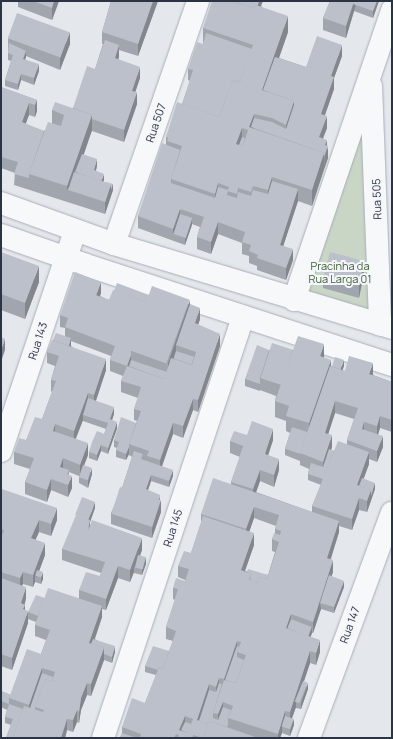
<!DOCTYPE html>
<html>
<head>
<meta charset="utf-8">
<style>
  body { margin:0 }
  #map { position:relative; width:393px; height:739px; overflow:hidden; background:#e4e7ec; font-family:Manrope,sans-serif }
  div>[style] { position:absolute }
  [style*='--x'] { left:calc(var(--x)*1px); top:calc(var(--y)*1px); width:calc(var(--w)*1px); rotate:calc(var(--a)*1deg) }
  .green>* { inset:0; background:#c9d6c5 }
  .roads { filter:drop-shadow(0 0 1px #a9aeb7) drop-shadow(0 0 1px #a9aeb7) }
  .minor>* { height:22px; margin:-11px; padding:0 11px; transform-origin:11px; border-radius:11px; background:#f7f8fa }
  .tertiary>* { height:22px; margin:-11px; padding:0 11px; transform-origin:11px; border-radius:11px; background:#f7f8fa }
  .wall>* { inset:0; background:#a1a5ae }
  .shaded-wall>* { inset:0; background:#83868d }
  .building>* { inset:0; background:#bbc0ca; transform-origin:0 0 }
  span { translate:-50% -50%; white-space:nowrap; text-align:center; line-height:1.15; -webkit-text-stroke:4px #f4f6f9; paint-order:stroke }
  .street-label { font-size:11px; color:#2b3445 }
  .park-label { font-size:11px; color:#3f6138 }
  .frame { position:absolute; inset:0; border:2px solid #2b3445; pointer-events:none }
</style>
</head>
<body>
<div id="map">
  <div class="green">
    <i style="clip-path:polygon(380px 72px,369px 309px,307px 297px,304px 283px)"></i>
  </div>
  <div class="roads">
    <div class="minor">
      <i style="--x:371;--y:86;--w:239;--a:87.8"></i>
      <i style="--x:114;--y:244;--w:257;--a:-70.9"></i>
      <i style="--x:294;--y:300;--w:306;--a:-71.3"></i>
      <i style="--x:1;--y:451;--w:232;--a:-71.4"></i>
      <i style="--x:103;--y:738;--w:444;--a:-71.6"></i>
      <i style="--x:309;--y:738;--w:240;--a:-69.8"></i>
    </div>
    <div class="tertiary">
      <i style="--x:1;--y:203;--w:120;--a:19.9"></i>
      <i style="--x:114;--y:244;--w:290;--a:16.8"></i>
      <i style="--x:1;--y:235;--w:90;--a:19.4"></i>
      <i style="--x:86;--y:265;--w:322;--a:18.1"></i>
    </div>
  </div>
  <div class="wall">
    <i style="clip-path:polygon(18px 1px,59px 1px,52px 20px,18px 7px)"></i>
    <i style="clip-path:polygon(111px 1px,158px 1px,138px 56px,119px 50px,119px 57px,118px 59px,140px 78px,135px 92px,137px 104px,124px 142px,92px 131px,83px 154px,97px 166px,96px 171px,104px 180px,103px 182px,113px 190px,105px 214px,14px 185px,15px 173px,1px 168px,1px 87px,37px 100px,37px 111px,35px 117px,29px 115px,25px 124px,44px 131px,52px 123px,52px 110px,73px 108px,95px 69px,103px 44px,102px 44px,102px 32px)"></i>
    <i style="clip-path:polygon(235px 1px,261px 6px,288px 32px,279px 58px,306px 67px,342px 56px,334px 78px,334px 89px,325px 115px,327px 128px,323px 138px,327px 145px,328px 158px,312px 206px,298px 201px,283px 246px,293px 260px,286px 280px,257px 270px,257px 266px,249px 263px,249px 256px,242px 254px,242px 243px,218px 234px,211px 254px,197px 249px,197px 237px,200px 227px,192px 224px,185px 245px,138px 228px,138px 216px,166px 145px,166px 137px,182px 104px,190px 81px,188px 80px,188px 69px,203px 44px,203px 28px,235px 2px)"></i>
    <i style="clip-path:polygon(330px 1px,379px 1px,373px 18px,354px 11px,346px 38px,323px 30px,323px 18px)"></i>
    <i style="clip-path:polygon(8px 38px,70px 44px,60px 70px,26px 56px,25px 59px,39px 71px,34px 85px,21px 80px,18px 90px,5px 86px,5px 80px,11px 61px,8px 60px)"></i>
    <i style="clip-path:polygon(1px 252px,39px 282px,25px 319px,1px 310px)"></i>
    <i style="clip-path:polygon(364px 273px,359px 298px,323px 288px,323px 276px)"></i>
    <i style="clip-path:polygon(114px 291px,149px 295px,190px 304px,200px 319px,198px 325px,220px 346px,198px 412px,193px 410px,183px 438px,173px 434px,162px 466px,173px 476px,169px 487px,151px 481px,148px 490px,160px 500px,161px 512px,152px 538px,111px 524px,111px 513px,122px 488px,132px 457px,129px 455px,129px 454px,126px 460px,116px 457px,116px 450px,117px 448px,114px 447px,114px 440px,136px 423px,137px 421px,134px 420px,134px 409px,138px 398px,121px 392px,121px 381px,123px 376px,110px 371px,110px 360px,111px 356px,71px 341px,71px 346px,106px 370px,96px 401px,114px 414px,112px 420px,108px 454px,101px 451px,97px 461px,89px 458px,89px 452px,104px 434px,106px 429px,83px 421px,83px 420px,76px 439px,88px 455px,84px 465px,92px 474px,88px 488px,79px 483px,79px 476px,69px 472px,69px 475px,72px 488px,68px 497px,51px 490px,47px 502px,25px 494px,25px 482px,30px 469px,14px 464px,14px 452px,26px 440px,42px 419px,52px 392px,51px 391px,51px 380px,55px 366px,47px 363px,47px 352px,53px 340px,65px 336px,65px 328px,60px 327px,60px 315px,101px 293px,100px 296px,109px 300px)"></i>
    <i style="clip-path:polygon(evenodd,269px 350px,293px 350px,324px 358px,331px 366px,344px 366px,342px 370px,345px 371px,373px 375px,392px 382px,392px 432px,380px 428px,378px 434px,383px 447px,377px 462px,369px 459px,369px 464px,363px 479px,375px 489px,367px 512px,359px 510px,352px 530px,339px 526px,339px 532px,331px 559px,333px 572px,331px 576px,344px 587px,334px 613px,321px 609px,313px 633px,312px 633px,310px 637px,320px 652px,316px 665px,310px 663px,304px 681px,308px 689px,301px 709px,296px 708px,296px 707px,292px 718px,294px 725px,290px 736px,282px 733px,280px 738px,120px 738px,122px 733px,122px 727px,145px 703px,156px 675px,145px 672px,145px 666px,169px 651px,173px 641px,166px 639px,166px 627px,175px 600px,173px 599px,173px 588px,185px 581px,185px 580px,178px 577px,178px 566px,191px 553px,201px 523px,201px 514px,231px 484px,231px 482px,240px 457px,230px 453px,230px 441px,247px 435px,273px 440px,268px 455px,279px 470px,274px 487px,260px 481px,256px 492px,312px 512px,312px 506px,321px 485px,308px 480px,308px 474px,309px 469px,300px 465px,300px 461px,285px 455px,285px 449px,290px 433px,286px 431px,286px 421px,275px 417px,275px 401px,276px 396px,260px 390px,260px 391px,245px 386px,245px 379px,269px 350px,335px 413px,354px 419px,347px 440px,347px 445px,334px 451px,331px 450px,332px 447px,328px 434px,335px 413px,269px 350px,254px 518px,276px 526px,275px 529px,275px 533px,272px 539px,272px 551px,275px 552px,268px 575px,245px 571px,254px 545px,249px 532px,254px 518px)"></i>
    <i style="clip-path:polygon(1px 491px,57px 520px,51px 536px,39px 532px,35px 540px,45px 555px,39px 571px,43px 579px,41px 584px,35px 582px,33px 587px,23px 584px,22px 585px,26px 598px,25px 604px,25px 610px,28px 623px,12px 670px,1px 666px)"></i>
    <i style="clip-path:polygon(95px 508px,90px 522px,90px 527px,142px 550px,140px 555px,146px 564px,142px 575px,134px 573px,134px 572px,130px 582px,118px 578px,106px 610px,102px 609px,102px 617px,95px 639px,115px 652px,112px 663px,104px 660px,91px 696px,87px 695px,81px 710px,79px 723px,77px 722px,73px 732px,67px 730px,65px 738px,6px 738px,11px 725px,5px 723px,5px 717px,7px 710px,1px 707px,1px 691px,11px 695px,41px 654px,46px 640px,35px 636px,35px 625px,36px 622px,28px 619px,28px 612px,45px 598px,79px 598px,79px 590px,100px 576px,101px 573px,62px 560px,62px 549px)"></i>
  </div>
  <div class="shaded-wall">
    <i style="clip-path:polygon(54px 1px,59px 1px,52px 20px,52px 8px)"></i>
    <i style="clip-path:polygon(153px 1px,158px 1px,138px 56px,138px 44px)"></i>
    <i style="clip-path:polygon(259px 1px,263px 1px,256px 20px,256px 9px)"></i>
    <i style="clip-path:polygon(354px 1px,357px 1px,346px 38px,346px 26px)"></i>
    <i style="clip-path:polygon(377px 1px,379px 1px,373px 18px,373px 11px)"></i>
    <i style="clip-path:polygon(288px 16px,288px 32px,266px 95px,262px 90px)"></i>
    <i style="clip-path:polygon(70px 32px,70px 44px,60px 70px,60px 58px)"></i>
    <i style="clip-path:polygon(119px 45px,119px 57px,115px 70px,115px 58px)"></i>
    <i style="clip-path:polygon(342px 45px,342px 56px,334px 78px,334px 89px,321px 126px,321px 114px,331px 76px)"></i>
    <i style="clip-path:polygon(26px 51px,26px 57px,23px 65px,23px 59px)"></i>
    <i style="clip-path:polygon(39px 64px,39px 71px,34px 85px,34px 78px)"></i>
    <i style="clip-path:polygon(140px 67px,140px 78px,132px 102px,132px 91px)"></i>
    <i style="clip-path:polygon(21px 74px,21px 80px,18px 90px,18px 84px)"></i>
    <i style="clip-path:polygon(137px 92px,137px 104px,124px 142px,124px 130px)"></i>
    <i style="clip-path:polygon(37px 100px,37px 111px,35px 117px,35px 105px)"></i>
    <i style="clip-path:polygon(294px 101px,294px 116px,286px 141px,286px 125px)"></i>
    <i style="clip-path:polygon(29px 103px,29px 115px,22px 134px,22px 122px)"></i>
    <i style="clip-path:polygon(254px 114px,254px 130px,249px 127px)"></i>
    <i style="clip-path:polygon(92px 115px,92px 130px,76px 178px,67px 190px,67px 186px)"></i>
    <i style="clip-path:polygon(327px 116px,327px 128px,319px 149px,319px 137px)"></i>
    <i style="clip-path:polygon(242px 128px,242px 144px,236px 153px,236px 144px)"></i>
    <i style="clip-path:polygon(327px 140px,327px 150px,328px 146px,328px 158px,324px 169px,325px 145px)"></i>
    <i style="clip-path:polygon(324px 153px,324px 169px,312px 206px,312px 190px)"></i>
    <i style="clip-path:polygon(97px 159px,97px 166px,94px 176px,94px 170px)"></i>
    <i style="clip-path:polygon(104px 174px,104px 180px,100px 192px,100px 186px)"></i>
    <i style="clip-path:polygon(272px 177px,272px 192px,268px 206px,268px 190px)"></i>
    <i style="clip-path:polygon(218px 183px,218px 199px,215px 209px,215px 194px)"></i>
    <i style="clip-path:polygon(111px 184px,113px 184px,113px 190px,105px 214px,105px 202px)"></i>
    <i style="clip-path:polygon(298px 189px,298px 201px,280px 256px,280px 245px)"></i>
    <i style="clip-path:polygon(180px 209px,180px 220px,173px 234px,173px 241px,173px 229px)"></i>
    <i style="clip-path:polygon(192px 218px,192px 225px,185px 245px,185px 239px)"></i>
    <i style="clip-path:polygon(218px 222px,218px 234px,211px 254px,211px 242px)"></i>
    <i style="clip-path:polygon(293px 249px,293px 260px,286px 280px,286px 268px)"></i>
    <i style="clip-path:polygon(364px 261px,364px 273px,359px 298px,359px 286px)"></i>
    <i style="clip-path:polygon(39px 266px,39px 282px,25px 319px,25px 303px)"></i>
    <i style="clip-path:polygon(101px 282px,101px 293px,96px 307px,96px 295px)"></i>
    <i style="clip-path:polygon(190px 300px,190px 316px,176px 345px,176px 357px,168px 373px,168px 363px)"></i>
    <i style="clip-path:polygon(200px 308px,200px 319px,195px 335px,195px 323px)"></i>
    <i style="clip-path:polygon(220px 334px,220px 346px,198px 412px,198px 400px)"></i>
    <i style="clip-path:polygon(71px 338px,71px 345px,67px 357px,67px 350px)"></i>
    <i style="clip-path:polygon(5px 339px,5px 350px,1px 362px,1px 350px)"></i>
    <i style="clip-path:polygon(324px 344px,324px 360px,320px 356px)"></i>
    <i style="clip-path:polygon(131px 355px,131px 366px,127px 366px)"></i>
    <i style="clip-path:polygon(106px 359px,106px 370px,94px 406px,94px 395px)"></i>
    <i style="clip-path:polygon(331px 360px,331px 376px,309px 433px,309px 423px)"></i>
    <i style="clip-path:polygon(344px 360px,344px 366px,340px 377px,340px 371px)"></i>
    <i style="clip-path:polygon(373px 363px,373px 375px,369px 386px,369px 374px)"></i>
    <i style="clip-path:polygon(88px 393px,88px 405px,83px 415px,83px 420px,74px 442px,74px 431px)"></i>
    <i style="clip-path:polygon(193px 399px,193px 410px,183px 438px,183px 426px)"></i>
    <i style="clip-path:polygon(335px 401px,335px 413px,325px 444px,325px 433px)"></i>
    <i style="clip-path:polygon(114px 407px,114px 414px,110px 426px,110px 419px)"></i>
    <i style="clip-path:polygon(380px 416px,380px 428px,377px 438px,377px 426px)"></i>
    <i style="clip-path:polygon(117px 422px,117px 429px,108px 454px,108px 448px)"></i>
    <i style="clip-path:polygon(364px 422px,364px 434px,362px 429px)"></i>
    <i style="clip-path:polygon(173px 423px,173px 434px,160px 472px,160px 460px)"></i>
    <i style="clip-path:polygon(55px 424px,55px 436px,53px 431px)"></i>
    <i style="clip-path:polygon(273px 429px,273px 440px,265px 465px,265px 454px)"></i>
    <i style="clip-path:polygon(332px 435px,332px 447px,323px 473px,323px 462px)"></i>
    <i style="clip-path:polygon(383px 436px,383px 447px,377px 462px,377px 451px)"></i>
    <i style="clip-path:polygon(88px 443px,88px 455px,80px 476px,80px 465px)"></i>
    <i style="clip-path:polygon(101px 445px,101px 451px,97px 461px,97px 455px)"></i>
    <i style="clip-path:polygon(129px 447px,129px 454px,126px 460px,126px 454px)"></i>
    <i style="clip-path:polygon(369px 452px,369px 464px,359px 492px,357px 485px)"></i>
    <i style="clip-path:polygon(63px 458px,63px 470px,60px 467px)"></i>
    <i style="clip-path:polygon(279px 459px,279px 470px,274px 487px,274px 475px)"></i>
    <i style="clip-path:polygon(92px 468px,92px 474px,88px 488px,88px 481px)"></i>
    <i style="clip-path:polygon(173px 470px,173px 476px,169px 487px,169px 481px)"></i>
    <i style="clip-path:polygon(260px 470px,260px 481px,253px 501px,253px 489px)"></i>
    <i style="clip-path:polygon(151px 475px,151px 481px,146px 496px,146px 489px)"></i>
    <i style="clip-path:polygon(72px 476px,72px 488px,68px 497px,68px 485px)"></i>
    <i style="clip-path:polygon(51px 479px,51px 490px,47px 502px,47px 490px)"></i>
    <i style="clip-path:polygon(375px 483px,375px 489px,367px 512px,367px 501px,371px 490px)"></i>
    <i style="clip-path:polygon(160px 495px,160px 502px,161px 500px,161px 512px,152px 538px,152px 526px)"></i>
    <i style="clip-path:polygon(359px 498px,359px 510px,352px 530px,352px 519px)"></i>
    <i style="clip-path:polygon(95px 502px,95px 508px,90px 522px,90px 531px,87px 524px)"></i>
    <i style="clip-path:polygon(254px 507px,254px 518px,246px 541px,246px 529px)"></i>
    <i style="clip-path:polygon(57px 508px,57px 520px,51px 536px,51px 524px)"></i>
    <i style="clip-path:polygon(39px 520px,39px 532px,31px 550px,31px 538px)"></i>
    <i style="clip-path:polygon(339px 521px,339px 532px,327px 570px,327px 558px)"></i>
    <i style="clip-path:polygon(254px 533px,254px 545px,241px 582px,241px 570px)"></i>
    <i style="clip-path:polygon(142px 538px,142px 550px,136px 567px,134px 567px,134px 572px,130px 582px,130px 570px)"></i>
    <i style="clip-path:polygon(45px 543px,45px 555px,37px 577px,35px 576px,35px 582px,33px 587px,33px 575px)"></i>
    <i style="clip-path:polygon(146px 557px,146px 564px,142px 575px,142px 569px)"></i>
    <i style="clip-path:polygon(333px 560px,333px 572px,323px 603px,320px 603px,321px 609px,313px 633px,313px 622px)"></i>
    <i style="clip-path:polygon(118px 566px,118px 578px,106px 610px,106px 599px)"></i>
    <i style="clip-path:polygon(23px 572px,23px 584px,20px 590px,20px 578px)"></i>
    <i style="clip-path:polygon(43px 572px,43px 579px,41px 584px,41px 578px)"></i>
    <i style="clip-path:polygon(344px 581px,344px 587px,334px 613px,334px 607px)"></i>
    <i style="clip-path:polygon(26px 587px,26px 598px,23px 609px,25px 605px,25px 616px,21px 603px)"></i>
    <i style="clip-path:polygon(102px 606px,102px 617px,91px 649px,89px 643px)"></i>
    <i style="clip-path:polygon(28px 611px,28px 623px,12px 670px,12px 658px)"></i>
    <i style="clip-path:polygon(291px 614px,291px 626px,286px 634px,286px 628px)"></i>
    <i style="clip-path:polygon(312px 627px,312px 633px,307px 647px,307px 641px)"></i>
    <i style="clip-path:polygon(320px 640px,320px 652px,316px 665px,316px 653px)"></i>
    <i style="clip-path:polygon(237px 641px,237px 653px,224px 685px,224px 679px)"></i>
    <i style="clip-path:polygon(115px 646px,115px 652px,112px 663px,112px 657px)"></i>
    <i style="clip-path:polygon(104px 648px,104px 660px,91px 696px,91px 684px)"></i>
    <i style="clip-path:polygon(310px 651px,310px 663px,297px 702px,296px 702px,296px 707px,290px 724px,290px 712px)"></i>
    <i style="clip-path:polygon(42px 668px,42px 680px,29px 713px,29px 705px)"></i>
    <i style="clip-path:polygon(219px 678px,219px 690px,216px 699px,216px 687px)"></i>
    <i style="clip-path:polygon(87px 683px,87px 695px,81px 710px,79px 723px,79px 712px,81px 698px)"></i>
    <i style="clip-path:polygon(308px 683px,308px 689px,301px 709px,301px 703px)"></i>
    <i style="clip-path:polygon(209px 684px,209px 696px,197px 726px,197px 720px)"></i>
    <i style="clip-path:polygon(223px 702px,223px 713px,218px 726px,218px 714px)"></i>
    <i style="clip-path:polygon(77px 710px,77px 722px,73px 732px,73px 720px)"></i>
    <i style="clip-path:polygon(285px 711px,285px 722px,282px 727px,282px 733px,280px 738px,278px 738px,278px 734px)"></i>
    <i style="clip-path:polygon(185px 716px,185px 728px,179px 735px,179px 730px)"></i>
    <i style="clip-path:polygon(67px 719px,67px 730px,65px 738px,61px 738px)"></i>
    <i style="clip-path:polygon(294px 719px,294px 725px,290px 736px,290px 730px)"></i>
  </div>
  <div class="building">
    <i style="clip-path:polygon(33px 1px,54px 1px,52px 8px)"></i>
    <i style="clip-path:polygon(111px 1px,153px 1px,138px 44px,102px 32px)"></i>
    <i style="clip-path:polygon(evenodd,212px 1px,231px 1px,254px 8px,256px 5px,288px 16px,262px 90px,294px 101px,286px 125px,272px 118px,254px 114px,249px 127px,324px 153px,312px 190px,272px 177px,268px 190px,253px 186px,251px 192px,238px 188px,237px 194px,227px 191px,229px 187px,218px 183px,215px 194px,171px 179px,182px 146px,167px 141px,168px 138px,166px 137px,177px 102px,219px 117px,233px 80px,240px 82px,253px 45px,203px 28px,212px 1px,242px 128px,248px 130px,243px 146px,236px 144px,242px 128px)"></i>
    <i style="clip-path:polygon(235px 1px,259px 1px,257px 5px,256px 5px,254px 8px,235px 2px)"></i>
    <i style="clip-path:polygon(330px 1px,354px 1px,346px 26px,323px 18px)"></i>
    <i style="clip-path:polygon(354px 1px,377px 1px,373px 11px,353px 4px)"></i>
    <i style="left:17px;top:13px;width:56px;height:27px;rotate:20deg"></i>
    <i style="clip-path:polygon(206px 33px,252px 49px,240px 82px,233px 80px,219px 117px,182px 104px,193px 70px,188px 69px,197px 42px,203px 44px)"></i>
    <i style="clip-path:polygon(317px 36px,342px 45px,331px 76px,334px 77px,321px 114px,327px 116px,319px 137px,327px 140px,325px 145px,328px 146px,324px 157px,324px 153px,251px 127px,254px 118px,272px 122px,286px 129px,294px 105px,294px 101px,263px 90px,275px 57px,306px 67px)"></i>
    <i style="clip-path:polygon(105px 40px,119px 45px,115px 58px,140px 67px,132px 91px,137px 92px,124px 130px,92px 119px,92px 115px,73px 108px,87px 66px,95px 69px)"></i>
    <i style="clip-path:polygon(9px 43px,26px 51px,23px 59px,39px 64px,34px 78px,21px 74px,18px 84px,5px 80px,13px 55px,8px 53px)"></i>
    <i style="clip-path:polygon(1px 87px,37px 100px,35px 105px,29px 103px,22px 122px,44px 131px,29px 174px,29px 178px,14px 174px,18px 162px,1px 157px)"></i>
    <i style="clip-path:polygon(55px 102px,92px 115px,67px 186px,29px 174px,48px 122px,61px 126px,64px 115px,52px 110px)"></i>
    <i style="clip-path:polygon(242px 137px,245px 138px,243px 146px,239px 145px)"></i>
    <i style="clip-path:polygon(162px 143px,180px 150px,171px 179px,171px 183px,186px 188px,215px 198px,218px 187px,228px 190px,227px 195px,237px 198px,238px 192px,251px 196px,253px 190px,268px 194px,272px 181px,298px 189px,280px 245px,293px 249px,286px 268px,257px 258px,258px 255px,249px 251px,251px 245px,242px 242px,245px 232px,218px 222px,211px 242px,197px 237px,204px 217px,180px 209px,173px 229px,138px 216px)"></i>
    <i style="clip-path:polygon(82px 154px,97px 159px,94px 170px,104px 174px,101px 181px,75px 172px)"></i>
    <i style="left:74px;top:172px;width:39px;height:19px;rotate:18deg"></i>
    <i style="clip-path:polygon(107px 182px,113px 184px,111px 190px,111px 184px,107px 183px)"></i>
    <i style="left:180px;top:214px;width:13px;height:21px;rotate:18deg"></i>
    <i style="clip-path:polygon(1px 252px,39px 266px,25px 303px,1px 294px)"></i>
    <i style="left:330px;top:252px;width:35px;height:25px;rotate:15deg"></i>
    <i style="clip-path:polygon(75px 272px,101px 282px,96px 295px,109px 300px,113px 290px,147px 302px,131px 351px,131px 355px,127px 366px,110px 360px,115px 346px,65px 327px,68px 318px,60px 315px)"></i>
    <i style="clip-path:polygon(117px 283px,149px 295px,147px 302px,114px 291px)"></i>
    <i style="left:152px;top:286px;width:40px;height:68px;rotate:20deg"></i>
    <i style="clip-path:polygon(190px 304px,200px 308px,195px 323px,220px 334px,198px 400px,193px 399px,183px 426px,173px 423px,160px 460px,147px 456px,149px 451px,129px 444px,141px 411px,134px 409px,141px 387px,121px 381px,127px 366px,164px 379px,171px 358px,192px 365px,196px 352px,176px 345px)"></i>
    <i style="clip-path:polygon(56px 333px,71px 338px,69px 346px,53px 340px)"></i>
    <i style="clip-path:polygon(298px 336px,324px 344px,320px 356px,331px 360px,309px 423px,286px 416px,289px 406px,275px 401px)"></i>
    <i style="clip-path:polygon(1px 337px,5px 339px,1px 350px)"></i>
    <i style="clip-path:polygon(52px 340px,106px 359px,94px 395px,88px 393px,74px 431px,55px 424px,53px 431px,88px 443px,80px 465px,63px 458px,60px 467px,69px 470px,67px 474px,72px 476px,68px 485px,51px 479px,47px 490px,25px 482px,34px 458px,14px 452px,19px 438px,26px 440px,35px 417px,42px 419px,56px 381px,51px 380px,59px 356px,47px 352px)"></i>
    <i style="left:272px;top:343px;width:22px;height:37px;rotate:18deg"></i>
    <i style="clip-path:polygon(257px 345px,269px 350px,260px 378px,260px 384px,245px 379px)"></i>
    <i style="left:176px;top:351px;width:19px;height:8px;rotate:18deg"></i>
    <i style="clip-path:polygon(349px 356px,373px 363px,369px 374px,392px 382px,392px 420px,380px 416px,377px 426px,364px 422px,362px 429px,383px 436px,377px 451px,347px 440px,358px 408px,335px 401px,325px 433px,332px 435px,323px 462px,300px 453px,330px 366px,345px 371px)"></i>
    <i style="left:335px;top:357px;width:9px;height:10px;rotate:18deg"></i>
    <i style="clip-path:polygon(131px 360px,167px 372px,164px 379px,129px 366px)"></i>
    <i style="clip-path:polygon(88px 398px,114px 407px,110px 419px,117px 422px,108px 448px,101px 445px,97px 455px,89px 452px,92px 442px,97px 431px,104px 434px,108px 423px,83px 415px)"></i>
    <i style="clip-path:polygon(121px 417px,136px 423px,129px 444px,129px 447px,126px 454px,116px 450px,119px 442px,114px 440px)"></i>
    <i style="clip-path:polygon(252px 421px,273px 429px,265px 454px,279px 459px,274px 475px,260px 470px,253px 489px,231px 482px,243px 446px,230px 441px,234px 431px,247px 435px)"></i>
    <i style="left:292px;top:427px;width:16px;height:23px;rotate:18deg"></i>
    <i style="clip-path:polygon(338px 441px,369px 452px,357px 485px,371px 490px,367px 501px,359px 498px,352px 519px,312px 506px)"></i>
    <i style="clip-path:polygon(329px 449px,334px 451px,323px 479px,308px 474px,311px 463px,323px 467px)"></i>
    <i style="clip-path:polygon(134px 451px,143px 454px,141px 459px,173px 470px,169px 481px,151px 475px,146px 489px,160px 495px,159px 500px,122px 488px)"></i>
    <i style="left:83px;top:465px;width:9px;height:13px;rotate:18deg"></i>
    <i style="clip-path:polygon(evenodd,213px 478px,339px 521px,327px 558px,333px 560px,313px 622px,291px 614px,286px 628px,320px 640px,316px 653px,310px 651px,290px 712px,285px 711px,278px 734px,228px 718px,233px 706px,223px 702px,218px 714px,213px 713px,224px 680px,236px 683px,246px 655px,237px 652px,241px 642px,237px 641px,224px 679px,219px 678px,216px 687px,209px 684px,197px 720px,208px 724px,203px 738px,193px 735px,193px 738px,178px 738px,179px 735px,176px 734px,174px 738px,140px 738px,141px 734px,122px 727px,132px 698px,145px 703px,159px 667px,163px 669px,176px 631px,166px 627px,178px 589px,173px 588px,176px 578px,185px 581px,189px 569px,178px 566px,184px 551px,191px 553px,203px 516px,254px 533px,241px 570px,251px 574px,249px 580px,257px 583px,260px 577px,267px 579px,279px 542px,272px 539px,274px 533px,280px 535px,281px 531px,275px 529px,279px 515px,254px 507px,246px 529px,201px 514px,213px 478px,185px 716px,193px 719px,188px 733px,179px 730px,185px 716px)"></i>
    <i style="clip-path:polygon(362px 478px,375px 483px,371px 496px,371px 490px,359px 486px)"></i>
    <i style="left:120px;top:487px;width:43px;height:28px;rotate:18deg"></i>
    <i style="clip-path:polygon(2px 489px,57px 508px,51px 524px,39px 520px,31px 538px,45px 543px,33px 575px,23px 572px,20px 578px,1px 572px,1px 538px,4px 530px,1px 529px,1px 491px)"></i>
    <i style="left:82px;top:497px;width:14px;height:19px;rotate:21deg"></i>
    <i style="clip-path:polygon(76px 515px,90px 520px,88px 531px,92px 520px,142px 538px,130px 570px,118px 566px,106px 599px,79px 590px,86px 572px,100px 576px,105px 562px,62px 549px)"></i>
    <i style="left:138px;top:555px;width:8px;height:13px;rotate:14deg"></i>
    <i style="clip-path:polygon(248px 569px,268px 575px,267px 579px,260px 577px,257px 583px,250px 581px,251px 574px,247px 572px)"></i>
    <i style="left:37px;top:570px;width:6px;height:6px;rotate:18deg"></i>
    <i style="clip-path:polygon(329px 575px,344px 581px,334px 607px,320px 603px)"></i>
    <i style="clip-path:polygon(1px 578px,26px 587px,21px 603px,25px 605px,23px 609px,28px 611px,12px 658px,1px 654px)"></i>
    <i style="clip-path:polygon(48px 588px,102px 606px,89px 643px,104px 648px,91px 684px,87px 683px,81px 698px,79px 712px,77px 710px,73px 720px,67px 719px,61px 738px,13px 738px,24px 706px,43px 712px,44px 710px,35px 707px,46px 679px,52px 681px,55px 672px,42px 668px,29px 705px,9px 698px,27px 649px,41px 654px,50px 630px,35px 625px)"></i>
    <i style="clip-path:polygon(36px 595px,45px 598px,38px 616px,28px 612px)"></i>
    <i style="left:291px;top:619px;width:22px;height:10px;rotate:21deg"></i>
    <i style="clip-path:polygon(93px 639px,115px 646px,112px 657px,104px 654px,104px 648px,91px 644px)"></i>
    <i style="clip-path:polygon(153px 646px,169px 651px,163px 669px,159px 667px,158px 670px,145px 666px)"></i>
    <i style="clip-path:polygon(237px 646px,239px 647px,237px 652px,237px 657px,244px 660px,236px 683px,225px 680px)"></i>
    <i style="clip-path:polygon(42px 673px,53px 677px,52px 681px,46px 679px,35px 707px,35px 710px,30px 708px)"></i>
    <i style="left:303px;top:681px;width:5px;height:22px;rotate:22deg"></i>
    <i style="clip-path:polygon(219px 683px,222px 684px,213px 713px,213px 718px,218px 720px,223px 707px,231px 710px,228px 718px,228px 724px,227px 727px,209px 721px,208px 724px,199px 721px,209px 690px,216px 692px)"></i>
    <i style="clip-path:polygon(1px 691px,11px 695px,9px 698px,9px 704px,1px 701px)"></i>
    <i style="clip-path:polygon(9px 704px,23px 709px,13px 738px,6px 737px,13px 719px,5px 717px)"></i>
    <i style="left:285px;top:716px;width:9px;height:11px;rotate:18deg"></i>
    <i style="clip-path:polygon(209px 721px,258px 738px,203px 738px)"></i>
    <i style="clip-path:polygon(185px 722px,192px 724px,188px 733px,181px 730px)"></i>
    <i style="clip-path:polygon(122px 733px,137px 738px,120px 738px)"></i>
  </div>
  <div class="street-label">
    <span style="left:156px;top:123px;rotate:-71deg">Rua 507</span>
    <span style="left:377px;top:199px;rotate:-92deg">Rua 505</span>
    <span style="left:38px;top:341px;rotate:-72deg">Rua 143</span>
    <span style="left:173px;top:528px;rotate:-72deg">Rua 145</span>
    <span style="left:350px;top:625px;rotate:-70deg">Rua 147</span>
  </div>
  <div class="park-label">
    <span style="left:340px;top:273px">Pracinha da<br>Rua Larga 01</span>
  </div>
  <div class="frame"></div>
</div>
</body>
</html>
